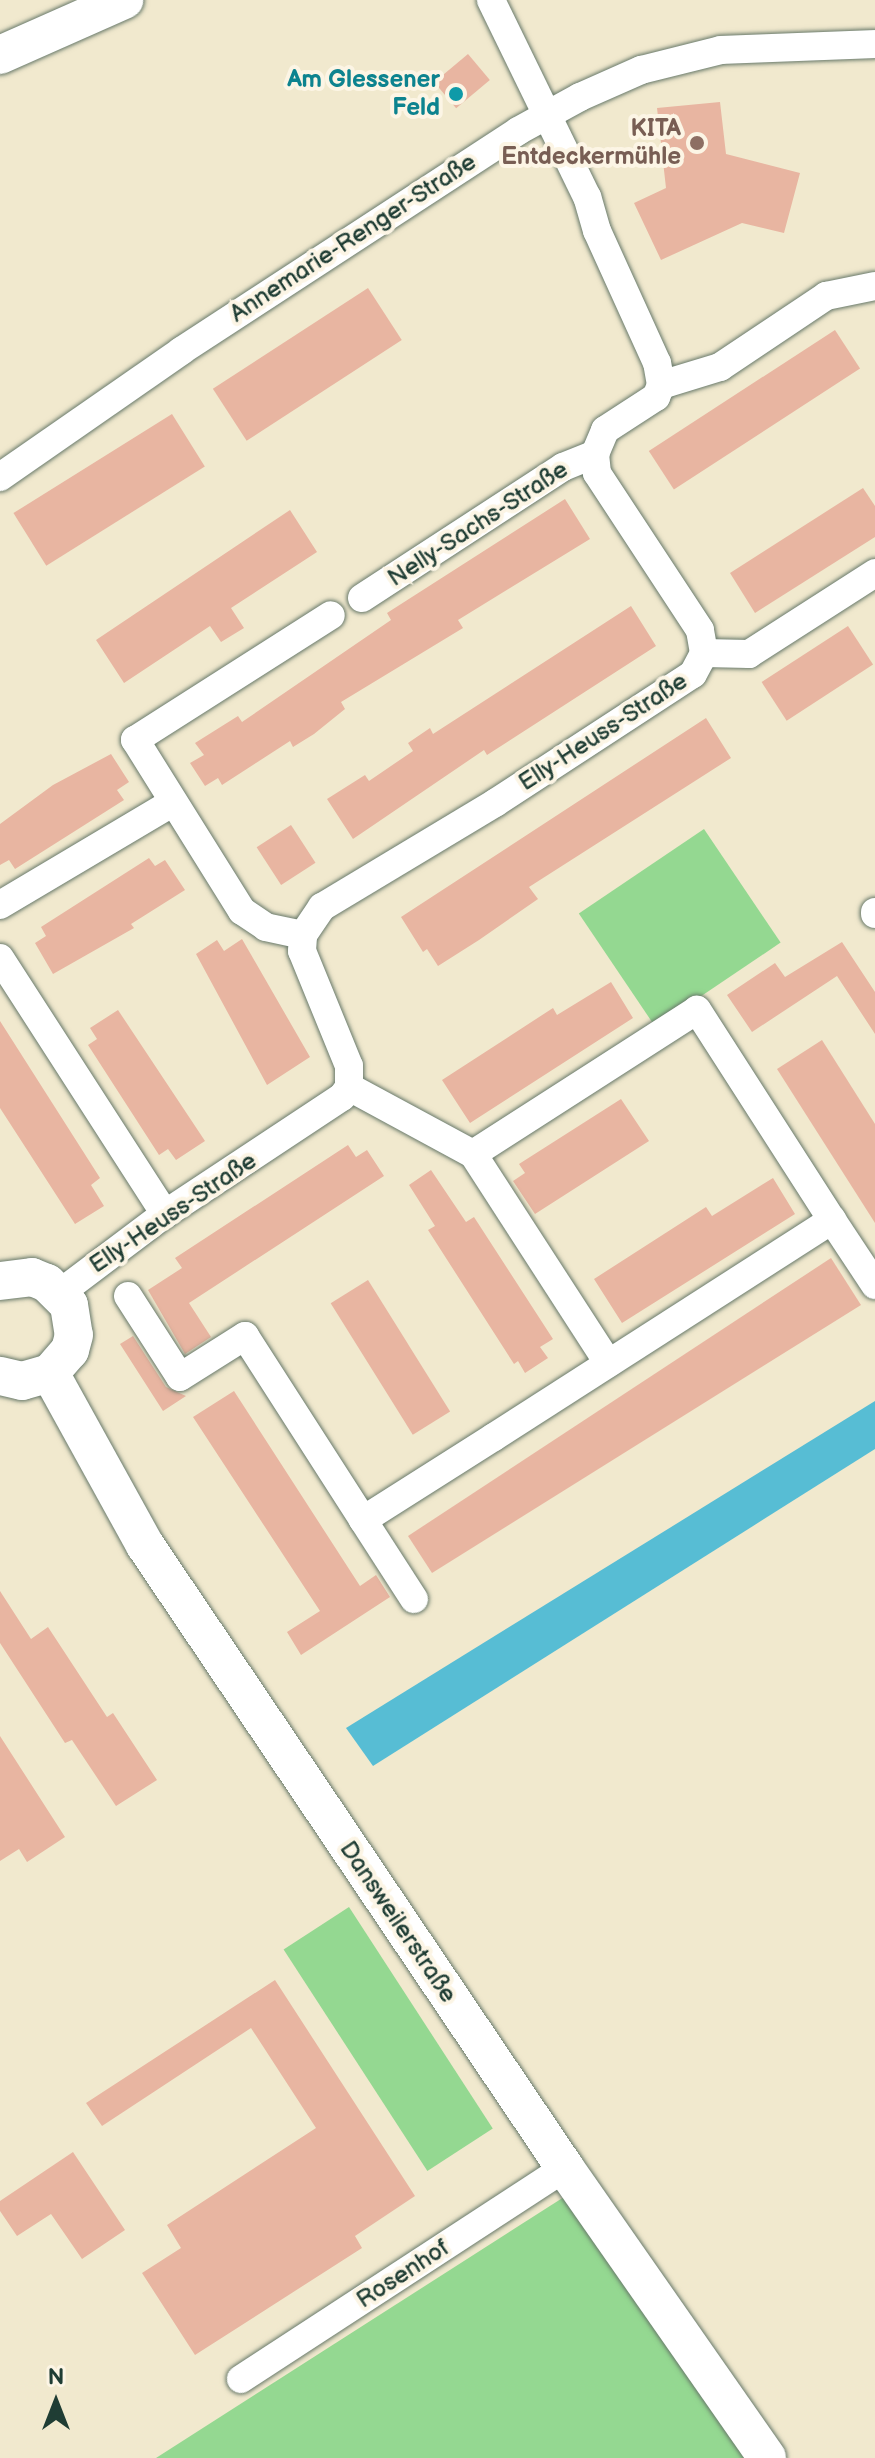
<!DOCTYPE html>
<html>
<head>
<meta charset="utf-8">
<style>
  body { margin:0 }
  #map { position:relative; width:875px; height:2458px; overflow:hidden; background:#f1e9ce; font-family:"Balsamiq Sans",sans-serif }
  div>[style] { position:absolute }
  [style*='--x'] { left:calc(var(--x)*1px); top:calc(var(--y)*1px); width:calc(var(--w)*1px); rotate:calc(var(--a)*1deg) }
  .green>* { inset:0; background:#94d891; transform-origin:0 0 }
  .water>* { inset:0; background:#57bdd4 }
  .building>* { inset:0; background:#e8b5a1; transform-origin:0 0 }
  .roads { filter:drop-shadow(0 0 2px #68796a) drop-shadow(0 0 2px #68796a) }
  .minor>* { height:28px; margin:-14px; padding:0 14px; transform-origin:14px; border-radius:14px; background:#fff }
  .secondary>* { height:38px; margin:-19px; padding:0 19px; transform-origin:19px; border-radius:19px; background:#fff }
  .dots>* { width:22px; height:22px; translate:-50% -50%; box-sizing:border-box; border:4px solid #fcf5e5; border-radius:50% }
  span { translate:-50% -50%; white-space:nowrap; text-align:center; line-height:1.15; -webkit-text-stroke:8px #fcf5e5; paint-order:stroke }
  .culture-label { font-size:24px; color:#0d838f; font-weight:700 }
  .right { translate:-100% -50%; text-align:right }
  .education-label { font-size:24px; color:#785e54; font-weight:700 }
  .street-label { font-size:24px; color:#1f3d34 }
  .north { position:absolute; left:16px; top:2362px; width:80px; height:80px; -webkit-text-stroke:6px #fcf5e5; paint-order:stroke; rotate:0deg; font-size:22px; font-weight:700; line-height:32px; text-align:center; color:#1f3d34 }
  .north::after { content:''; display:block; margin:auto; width:28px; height:36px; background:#1f3d34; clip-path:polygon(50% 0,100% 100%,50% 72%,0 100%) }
</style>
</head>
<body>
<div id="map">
  <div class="green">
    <i style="left:704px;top:829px;width:137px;height:151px;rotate:56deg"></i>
    <i style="left:349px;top:1907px;width:264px;height:78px;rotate:57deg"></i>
    <i style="clip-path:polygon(564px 2197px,747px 2458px,156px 2458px)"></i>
  </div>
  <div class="water">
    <i style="clip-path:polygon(875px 1401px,875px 1449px,373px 1766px,346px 1728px)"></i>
  </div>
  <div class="building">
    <i style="left:468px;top:54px;width:34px;height:44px;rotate:50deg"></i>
    <i style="clip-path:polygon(720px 102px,726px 154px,800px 173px,784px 233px,742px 223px,661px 260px,634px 203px,666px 188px,657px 108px)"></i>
    <i style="left:368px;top:288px;width:62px;height:185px;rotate:57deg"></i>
    <i style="left:835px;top:330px;width:46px;height:222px;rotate:57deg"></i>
    <i style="left:172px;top:414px;width:62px;height:187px;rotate:58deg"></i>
    <i style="clip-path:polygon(863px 488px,875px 506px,875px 537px,755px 613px,730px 573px)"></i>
    <i style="clip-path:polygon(565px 499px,590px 539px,458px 620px,463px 628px,341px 702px,345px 709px,314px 734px,293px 747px,290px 741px,222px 785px,218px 778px,205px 786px,190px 763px,204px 755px,195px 743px,238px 716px,242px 722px,391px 620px,387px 613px)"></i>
    <i style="clip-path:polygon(290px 510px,317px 552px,231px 608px,244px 628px,221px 642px,210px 626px,124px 683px,96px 640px)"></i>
    <i style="clip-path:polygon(631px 606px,656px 646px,487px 755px,484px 750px,353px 839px,327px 799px,365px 775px,369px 781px,413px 751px,408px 743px,430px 728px,433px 734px)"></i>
    <i style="left:848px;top:626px;width:46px;height:103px;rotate:57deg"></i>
    <i style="clip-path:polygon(706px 718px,731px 758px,529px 887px,538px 899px,479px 940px,438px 966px,427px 949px,423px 952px,401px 917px)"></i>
    <i style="clip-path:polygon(111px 754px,129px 782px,117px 790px,124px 800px,15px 869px,9px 860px,0 865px,0 824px,53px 785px)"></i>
    <i style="left:291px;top:825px;width:45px;height:41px;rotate:57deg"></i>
    <i style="clip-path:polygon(149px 858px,155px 866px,165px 860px,185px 890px,131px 924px,134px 928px,53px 974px,35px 943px,46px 936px,41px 927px)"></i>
    <i style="clip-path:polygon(242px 939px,310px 1057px,267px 1085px,196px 954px,217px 940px,224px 951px)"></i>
    <i style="clip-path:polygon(842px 942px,875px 992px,875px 1034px,837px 976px,752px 1032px,727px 995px,775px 963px,785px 977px)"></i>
    <i style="clip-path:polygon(611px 982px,633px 1018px,470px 1123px,442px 1080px,553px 1008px,557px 1015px)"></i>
    <i style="clip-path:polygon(118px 1010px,205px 1141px,176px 1160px,168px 1149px,159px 1155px,88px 1045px,97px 1039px,90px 1028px)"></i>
    <i style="clip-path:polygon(0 1021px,100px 1178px,91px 1185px,104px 1206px,75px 1224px,0 1108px)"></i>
    <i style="clip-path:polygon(822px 1040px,875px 1124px,875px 1223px,777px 1069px)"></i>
    <i style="clip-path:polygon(621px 1099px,649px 1141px,535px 1214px,513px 1181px,525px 1173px,519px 1164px)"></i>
    <i style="clip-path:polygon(348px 1145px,356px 1157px,367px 1150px,384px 1176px,189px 1303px,211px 1337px,185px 1354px,148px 1290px,182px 1268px,175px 1258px)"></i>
    <i style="clip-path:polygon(431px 1170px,466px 1222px,474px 1217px,553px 1339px,540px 1347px,548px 1358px,525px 1373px,518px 1361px,514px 1364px,428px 1230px,435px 1226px,409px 1185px)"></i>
    <i style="clip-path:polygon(773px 1178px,795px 1214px,622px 1323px,594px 1279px,706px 1207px,712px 1216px)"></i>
    <i style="clip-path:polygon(831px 1258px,861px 1305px,432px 1573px,408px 1536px)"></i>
    <i style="left:368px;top:1280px;width:155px;height:44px;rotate:58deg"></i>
    <i style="clip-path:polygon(133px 1336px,166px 1387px,186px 1396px,163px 1411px,120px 1344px)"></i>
    <i style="clip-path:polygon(234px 1391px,360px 1586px,376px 1575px,390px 1597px,301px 1655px,287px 1632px,320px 1611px,193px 1417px)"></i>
    <i style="clip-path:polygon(0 1591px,31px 1639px,48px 1627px,107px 1717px,113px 1713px,157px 1780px,116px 1806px,72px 1740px,65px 1743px,0 1643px)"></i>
    <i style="clip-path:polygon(0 1736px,65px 1837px,27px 1862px,19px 1849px,0 1861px)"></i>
    <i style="clip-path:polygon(275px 1980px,415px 2196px,355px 2236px,362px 2248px,195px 2355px,142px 2273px,181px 2248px,167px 2225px,316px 2128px,251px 2028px,102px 2126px,86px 2103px)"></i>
    <i style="clip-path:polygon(73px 2152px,125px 2230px,82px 2259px,51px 2214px,17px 2236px,0 2211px,0 2201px)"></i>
  </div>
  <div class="roads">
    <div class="minor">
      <i style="--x:661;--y:385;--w:62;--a:-17"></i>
      <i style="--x:720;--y:367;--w:128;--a:-33.8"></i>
      <i style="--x:826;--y:296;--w:50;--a:-11.5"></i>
      <i style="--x:0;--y:477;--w:221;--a:-34.8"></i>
      <i style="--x:181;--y:351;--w:402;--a:-33.1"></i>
      <i style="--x:518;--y:131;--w:71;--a:-28.7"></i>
      <i style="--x:580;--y:97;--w:67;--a:-23.9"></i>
      <i style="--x:641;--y:70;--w:82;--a:-14"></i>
      <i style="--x:721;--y:50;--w:154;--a:-2.2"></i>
      <i style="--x:362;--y:598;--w:240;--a:-33.1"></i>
      <i style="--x:563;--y:467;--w:35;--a:-22"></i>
      <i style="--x:704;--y:653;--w:45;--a:1.3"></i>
      <i style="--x:749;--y:654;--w:150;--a:-32.7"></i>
      <i style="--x:0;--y:905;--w:200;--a:-30.7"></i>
      <i style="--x:875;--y:912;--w:2;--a:90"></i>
      <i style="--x:303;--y:935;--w:38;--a:-168"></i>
      <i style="--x:266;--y:927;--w:29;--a:-146"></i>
      <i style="--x:242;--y:911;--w:202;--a:-122"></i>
      <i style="--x:135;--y:740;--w:232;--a:-32.5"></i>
      <i style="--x:0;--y:958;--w:305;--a:57.2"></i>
      <i style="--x:349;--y:1087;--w:141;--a:28.4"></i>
      <i style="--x:832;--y:1220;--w:78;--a:56.5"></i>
      <i style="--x:60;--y:1293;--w:131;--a:-37"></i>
      <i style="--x:165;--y:1214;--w:212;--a:-33.5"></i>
      <i style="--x:342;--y:1097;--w:12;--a:-55"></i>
      <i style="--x:349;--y:1087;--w:21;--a:-90"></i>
      <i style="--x:349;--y:1066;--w:124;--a:-112.2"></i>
      <i style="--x:302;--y:951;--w:16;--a:-86"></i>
      <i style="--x:303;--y:935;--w:34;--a:-56"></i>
      <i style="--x:322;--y:907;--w:202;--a:-31"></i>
      <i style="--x:495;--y:803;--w:236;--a:-33.1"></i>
      <i style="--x:693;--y:674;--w:24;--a:-62"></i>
      <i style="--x:704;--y:653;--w:23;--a:-100"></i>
      <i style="--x:700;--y:630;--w:188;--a:-123.3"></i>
      <i style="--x:597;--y:473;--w:19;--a:-96"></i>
      <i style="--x:595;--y:454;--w:26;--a:-67"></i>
      <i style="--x:605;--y:430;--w:61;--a:-32.9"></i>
      <i style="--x:656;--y:397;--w:13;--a:-67"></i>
      <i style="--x:661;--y:385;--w:22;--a:-100"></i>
      <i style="--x:657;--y:363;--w:145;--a:-114.4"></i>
      <i style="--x:597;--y:231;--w:35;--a:-106"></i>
      <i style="--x:587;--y:197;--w:219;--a:-116"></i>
      <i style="--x:128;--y:1296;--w:96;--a:57.3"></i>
      <i style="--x:180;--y:1377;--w:77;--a:-32.2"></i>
      <i style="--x:245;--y:1336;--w:219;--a:57.3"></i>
      <i style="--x:363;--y:1520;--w:155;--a:-32.4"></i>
      <i style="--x:494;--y:1437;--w:402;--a:-32.7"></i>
      <i style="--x:832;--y:1220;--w:250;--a:-122.7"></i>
      <i style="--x:697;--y:1010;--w:266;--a:147.3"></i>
      <i style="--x:473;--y:1154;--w:249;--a:57.1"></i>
      <i style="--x:363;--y:1520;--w:94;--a:57.2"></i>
      <i style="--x:241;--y:2379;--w:387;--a:-33.1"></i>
    </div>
    <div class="secondary">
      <i style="--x:0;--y:55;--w:136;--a:-23.9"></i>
      <i style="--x:0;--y:1281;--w:32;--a:-7"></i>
      <i style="--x:32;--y:1277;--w:16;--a:22"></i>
      <i style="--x:47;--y:1283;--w:31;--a:45"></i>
      <i style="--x:69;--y:1305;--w:30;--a:81"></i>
      <i style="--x:74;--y:1335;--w:16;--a:105"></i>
      <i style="--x:70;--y:1350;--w:30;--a:131"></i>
      <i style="--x:50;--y:1373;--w:29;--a:164"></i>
      <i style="--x:22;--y:1381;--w:23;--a:-167"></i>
      <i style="--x:50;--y:1373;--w:196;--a:61.1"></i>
      <i style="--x:145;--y:1545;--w:751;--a:56.01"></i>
      <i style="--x:565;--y:2168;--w:353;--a:55.1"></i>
    </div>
  </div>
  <div class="dots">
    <i style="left:456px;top:94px;background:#0f9aa8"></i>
    <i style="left:697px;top:143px;background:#8d6e63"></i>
  </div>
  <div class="culture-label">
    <span class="right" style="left:440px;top:94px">Am Glessener<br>Feld</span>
  </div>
  <div class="education-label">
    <span class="right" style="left:681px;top:143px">KITA<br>Entdeckermühle</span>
  </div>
  <div class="street-label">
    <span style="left:353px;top:238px;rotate:-33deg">Annemarie-Renger-Straße</span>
    <span style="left:478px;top:524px;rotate:-33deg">Nelly-Sachs-Straße</span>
    <span style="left:603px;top:732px;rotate:-33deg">Elly-Heuss-Straße</span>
    <span style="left:173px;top:1213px;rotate:-34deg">Elly-Heuss-Straße</span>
    <span style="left:398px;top:1922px;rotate:56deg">Dansweilerstraße</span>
    <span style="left:403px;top:2274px;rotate:-33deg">Rosenhof</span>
  </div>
  <div class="north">N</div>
</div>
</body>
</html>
